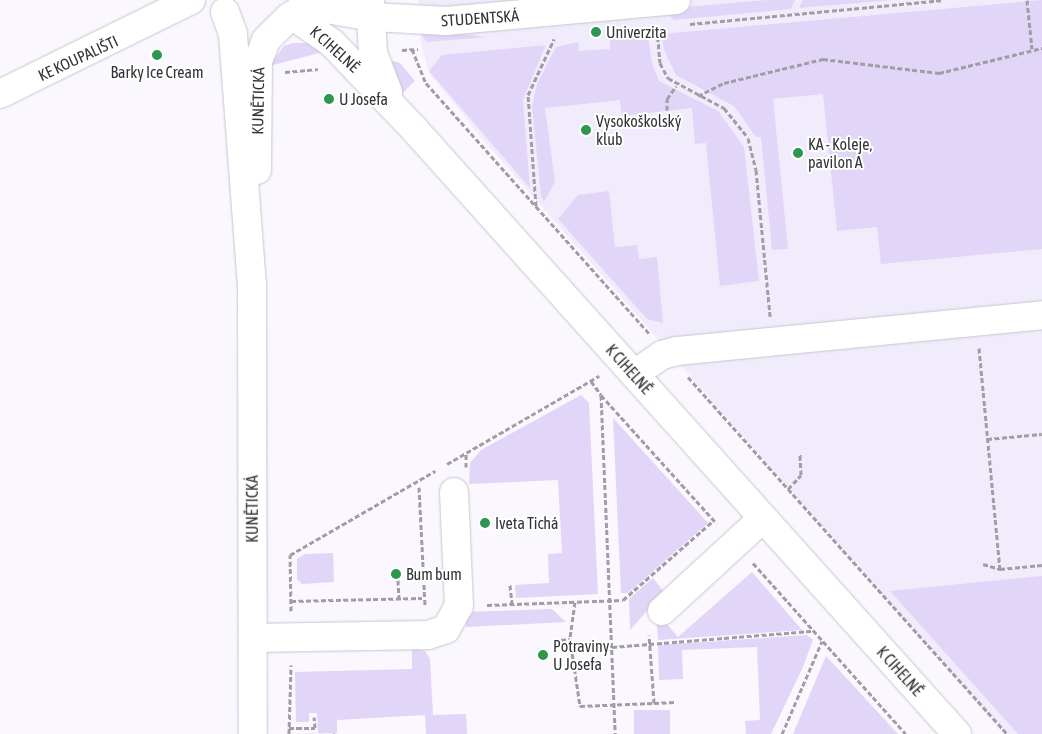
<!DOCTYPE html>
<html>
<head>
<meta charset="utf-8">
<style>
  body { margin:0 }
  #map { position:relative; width:1042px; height:734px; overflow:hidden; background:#faf7fe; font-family:"Asap Condensed",sans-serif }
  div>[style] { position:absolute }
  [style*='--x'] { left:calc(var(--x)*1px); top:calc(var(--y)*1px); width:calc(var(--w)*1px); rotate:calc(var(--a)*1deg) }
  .built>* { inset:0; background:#f1ecfb }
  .green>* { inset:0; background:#e1d5f8; transform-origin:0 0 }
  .path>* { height:3px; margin-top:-1.5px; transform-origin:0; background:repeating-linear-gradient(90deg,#a09ea4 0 5px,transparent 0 7.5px) }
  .roads { filter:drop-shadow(0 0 1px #c8c6ce) drop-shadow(0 0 1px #c8c6ce) }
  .minor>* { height:28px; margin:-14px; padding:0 14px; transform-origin:14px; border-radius:14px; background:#fff }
  .dots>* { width:14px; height:14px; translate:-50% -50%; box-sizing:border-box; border:2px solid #fff; border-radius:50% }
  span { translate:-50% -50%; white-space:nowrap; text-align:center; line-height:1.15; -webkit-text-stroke:4px #fff; paint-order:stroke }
  .street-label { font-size:16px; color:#333236 }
  .poi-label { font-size:16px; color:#333236 }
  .left { translate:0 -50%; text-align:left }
</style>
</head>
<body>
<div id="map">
  <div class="built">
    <i style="clip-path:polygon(418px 0,1042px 0,1042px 734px,1004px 734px,487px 144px,429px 73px,420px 39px)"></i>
  </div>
  <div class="green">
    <i style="clip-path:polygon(767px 0,795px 0,791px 9px,674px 20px,663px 9px)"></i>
    <i style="clip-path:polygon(803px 0,893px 0,799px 8px)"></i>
    <i style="clip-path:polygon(1042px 0,1042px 249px,881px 264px,877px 227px,837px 231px,823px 94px,773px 99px,788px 249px,772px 250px,761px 137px,756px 137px,734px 106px,676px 75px,664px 50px,662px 34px)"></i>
    <i style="clip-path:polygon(419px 29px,487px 37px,426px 42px)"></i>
    <i style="clip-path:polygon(648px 35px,652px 64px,659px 81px,718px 111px,744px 147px,759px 281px,720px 286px,706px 143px,695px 144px,692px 108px,622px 116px,620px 100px,545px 108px,555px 182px,544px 202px,541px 196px,532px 106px,537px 84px,556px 47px,578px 42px,579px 51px,610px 49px,610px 39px)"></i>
    <i style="clip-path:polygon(293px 43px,310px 43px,327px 51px,269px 66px,284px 46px)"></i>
    <i style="clip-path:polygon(546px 45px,523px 100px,530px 188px,429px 71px,442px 55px)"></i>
    <i style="clip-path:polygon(385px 59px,400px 63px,415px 81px,400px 95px)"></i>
    <i style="clip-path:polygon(609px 191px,615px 247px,637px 245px,639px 259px,657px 257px,663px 323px,647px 319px,558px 219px,578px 195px)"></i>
    <i style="clip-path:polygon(581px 395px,589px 403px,598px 594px,516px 598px,515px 585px,549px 583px,548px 554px,562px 553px,558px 480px,469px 484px,470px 463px,481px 450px)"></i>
    <i style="clip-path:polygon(613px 418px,708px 523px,628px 593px,621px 593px)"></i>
    <i style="clip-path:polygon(333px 553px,334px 582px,302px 584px,297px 579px,297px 559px,305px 554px)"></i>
    <i style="clip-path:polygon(752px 572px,802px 630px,658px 640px,657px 624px,663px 620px,678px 637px)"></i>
    <i style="clip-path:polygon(1042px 576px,1042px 734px,1018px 734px,890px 591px)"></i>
    <i style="clip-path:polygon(653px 578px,664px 592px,630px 630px,629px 599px)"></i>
    <i style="clip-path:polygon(552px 609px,566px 622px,466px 627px,466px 612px)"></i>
    <i style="clip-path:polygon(807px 635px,813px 640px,803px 667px,771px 734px,746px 734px,745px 721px,760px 720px,757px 647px,682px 650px,683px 679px,659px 680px,658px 645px)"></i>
    <i style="clip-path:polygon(412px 648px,425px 651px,430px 659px,433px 715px,466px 714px,467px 734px,426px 734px,425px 715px,337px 720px,337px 733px,297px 734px,318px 733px,317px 713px,309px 713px,309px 722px,296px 722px,295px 672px,412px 669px)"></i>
    <i style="clip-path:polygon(826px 656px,898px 734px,793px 734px)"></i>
    <i style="left:634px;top:710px;width:36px;height:24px"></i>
  </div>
  <div class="path">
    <i style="--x:1027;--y:0;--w:49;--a:84.2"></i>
    <i style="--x:690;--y:24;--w:255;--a:-5.4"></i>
    <i style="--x:657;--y:29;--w:34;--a:85"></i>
    <i style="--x:660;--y:63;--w:17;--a:62"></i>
    <i style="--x:668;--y:78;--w:64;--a:28.2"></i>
    <i style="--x:724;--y:108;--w:38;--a:51"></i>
    <i style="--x:748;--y:138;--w:33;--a:76"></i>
    <i style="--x:756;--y:170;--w:147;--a:84.5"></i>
    <i style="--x:412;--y:49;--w:37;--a:68"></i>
    <i style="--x:426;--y:83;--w:335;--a:48.3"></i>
    <i style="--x:402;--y:50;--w:16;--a:-4"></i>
    <i style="--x:285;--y:72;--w:33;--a:-5"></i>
    <i style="--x:698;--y:96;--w:29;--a:-27"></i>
    <i style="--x:724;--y:83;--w:102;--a:-13.6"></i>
    <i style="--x:823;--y:59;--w:117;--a:6.9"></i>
    <i style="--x:939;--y:73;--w:106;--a:-13.6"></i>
    <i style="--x:667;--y:110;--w:11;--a:-90"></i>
    <i style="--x:667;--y:99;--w:16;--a:-55"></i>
    <i style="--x:536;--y:206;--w:111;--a:-94.1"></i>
    <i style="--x:528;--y:95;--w:62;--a:-65.1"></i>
    <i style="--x:979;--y:348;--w:222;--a:84.6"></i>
    <i style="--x:1000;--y:569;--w:42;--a:-5.4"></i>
    <i style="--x:688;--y:377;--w:479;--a:48.2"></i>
    <i style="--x:591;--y:381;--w:17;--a:54"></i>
    <i style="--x:601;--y:395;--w:339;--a:87.6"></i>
    <i style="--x:601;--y:395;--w:173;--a:48"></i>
    <i style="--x:987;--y:439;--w:55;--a:-5.2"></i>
    <i style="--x:447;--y:464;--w:176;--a:-30.1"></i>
    <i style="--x:466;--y:467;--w:13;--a:-90"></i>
    <i style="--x:419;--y:487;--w:119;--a:87.1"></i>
    <i style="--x:788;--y:489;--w:19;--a:-47"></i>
    <i style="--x:801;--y:475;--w:21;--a:-93"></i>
    <i style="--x:753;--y:563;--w:229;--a:48.2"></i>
    <i style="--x:983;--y:564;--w:18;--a:16"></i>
    <i style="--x:398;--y:580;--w:18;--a:87"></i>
    <i style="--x:510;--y:585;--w:19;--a:84"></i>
    <i style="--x:291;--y:601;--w:131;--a:-1.3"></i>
    <i style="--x:575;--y:602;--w:37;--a:98"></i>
    <i style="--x:570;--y:639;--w:68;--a:81.5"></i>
    <i style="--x:580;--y:706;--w:74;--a:-2.3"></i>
    <i style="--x:654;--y:703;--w:68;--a:-94.2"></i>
    <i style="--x:487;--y:605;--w:136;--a:-2.1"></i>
    <i style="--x:623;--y:600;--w:121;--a:-41.3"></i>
    <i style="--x:291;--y:611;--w:56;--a:-91"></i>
    <i style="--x:290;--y:555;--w:168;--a:-30.1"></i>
    <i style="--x:561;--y:640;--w:9;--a:-6"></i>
    <i style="--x:612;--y:647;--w:202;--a:-4.6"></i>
    <i style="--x:654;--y:703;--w:21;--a:-3"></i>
    <i style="--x:289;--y:728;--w:26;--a:0"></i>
    <i style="--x:315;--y:728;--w:11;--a:-95"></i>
    <i style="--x:334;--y:733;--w:1;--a:90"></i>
    <i style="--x:289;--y:734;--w:69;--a:-88.3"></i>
    <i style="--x:782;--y:734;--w:101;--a:-66.7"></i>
  </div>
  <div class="roads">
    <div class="minor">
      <i style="--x:370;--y:0;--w:53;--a:86.8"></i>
      <i style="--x:373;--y:53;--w:42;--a:69"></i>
      <i style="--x:302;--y:5;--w:72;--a:9.6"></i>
      <i style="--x:373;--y:17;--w:73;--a:3.1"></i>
      <i style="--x:446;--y:21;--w:231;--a:-5.2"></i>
      <i style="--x:225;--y:12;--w:23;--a:70"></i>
      <i style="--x:233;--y:34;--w:251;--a:85.7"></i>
      <i style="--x:252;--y:284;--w:450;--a:89.9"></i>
      <i style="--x:292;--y:15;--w:49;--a:35"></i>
      <i style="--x:332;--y:43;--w:120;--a:46.3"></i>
      <i style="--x:415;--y:130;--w:812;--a:48.1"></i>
      <i style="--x:0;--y:94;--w:213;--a:-26.2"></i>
      <i style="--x:257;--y:170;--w:109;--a:-89.5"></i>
      <i style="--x:258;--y:61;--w:22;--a:-69"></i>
      <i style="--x:266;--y:40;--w:31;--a:-45"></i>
      <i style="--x:634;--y:374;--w:34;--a:-34"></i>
      <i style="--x:662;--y:355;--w:16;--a:-15"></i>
      <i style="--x:677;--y:351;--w:367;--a:-5.6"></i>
      <i style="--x:662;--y:611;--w:137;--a:-42.6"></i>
      <i style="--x:253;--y:638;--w:175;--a:-1"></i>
      <i style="--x:428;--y:635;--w:19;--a:-18"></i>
      <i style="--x:446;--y:629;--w:26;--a:-61"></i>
      <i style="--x:459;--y:606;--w:114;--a:-92.5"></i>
    </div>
  </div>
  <div class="dots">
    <i style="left:596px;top:32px;background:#2b974f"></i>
    <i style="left:157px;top:55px;background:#2b974f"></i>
    <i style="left:329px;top:99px;background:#2b974f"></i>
    <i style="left:586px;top:130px;background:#2b974f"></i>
    <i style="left:798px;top:153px;background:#2b974f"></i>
    <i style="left:485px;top:523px;background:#2b974f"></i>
    <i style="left:396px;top:574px;background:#2b974f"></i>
    <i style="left:543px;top:655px;background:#2b974f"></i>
  </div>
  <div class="street-label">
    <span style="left:480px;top:18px;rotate:-4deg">STUDENTSKÁ</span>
    <span style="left:335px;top:49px;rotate:42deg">K CIHELNĚ</span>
    <span style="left:78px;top:58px;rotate:-25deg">KE KOUPALIŠTI</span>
    <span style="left:258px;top:101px;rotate:-89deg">KUNĚTICKÁ</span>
    <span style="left:629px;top:369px;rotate:48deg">K CIHELNĚ</span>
    <span style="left:252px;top:509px;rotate:-90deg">KUNĚTICKÁ</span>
    <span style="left:900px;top:671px;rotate:48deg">K CIHELNĚ</span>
  </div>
  <div class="poi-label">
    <span class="left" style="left:606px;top:32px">Univerzita</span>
    <span style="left:157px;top:72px">Barky Ice Cream</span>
    <span class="left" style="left:339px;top:99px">U Josefa</span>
    <span class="left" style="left:596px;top:130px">Vysokoškolský<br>klub</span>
    <span class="left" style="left:808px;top:153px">KA - Koleje,<br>pavilon A</span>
    <span class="left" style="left:495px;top:523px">Iveta Tichá</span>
    <span class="left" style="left:406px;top:574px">Bum bum</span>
    <span class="left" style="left:553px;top:655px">Potraviny<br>U Josefa</span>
  </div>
</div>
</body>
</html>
